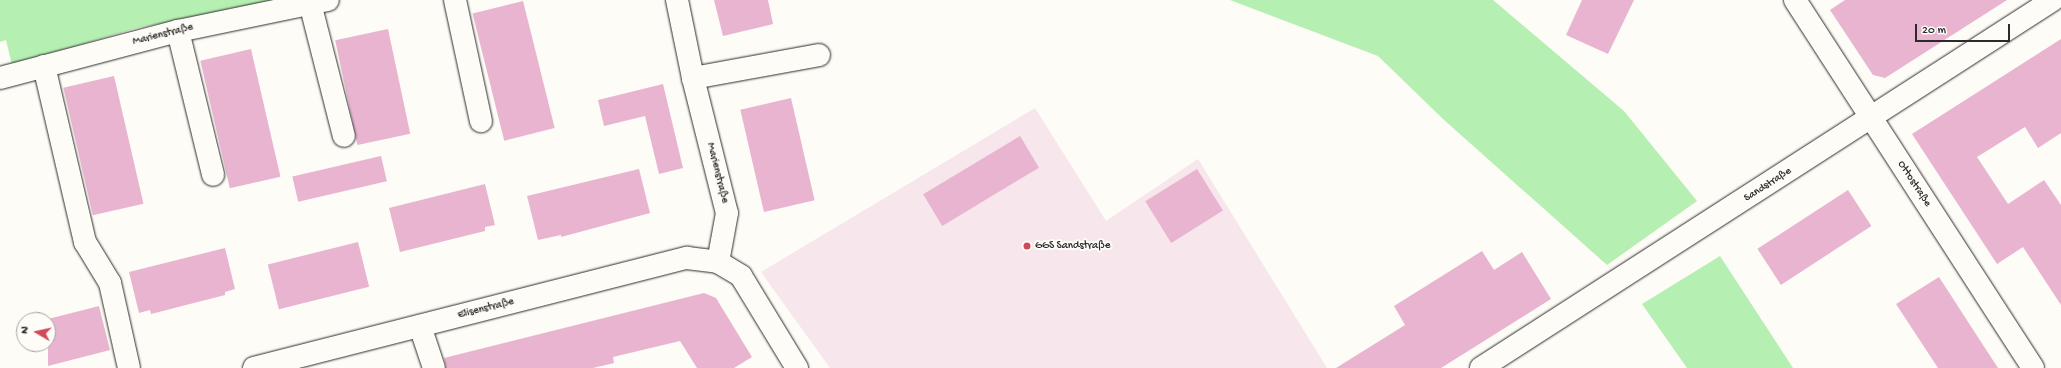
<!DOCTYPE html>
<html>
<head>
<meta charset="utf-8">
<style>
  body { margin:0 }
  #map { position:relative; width:2061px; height:368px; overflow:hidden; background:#fdfcf7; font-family:"Gochi Hand",sans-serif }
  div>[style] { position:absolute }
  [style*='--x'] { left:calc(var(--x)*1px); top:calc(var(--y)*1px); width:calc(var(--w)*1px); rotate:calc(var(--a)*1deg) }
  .built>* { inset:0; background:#f7e6eb }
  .green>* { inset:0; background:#b6efb2 }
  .building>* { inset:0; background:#e8b4d0; transform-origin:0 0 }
  .roads { filter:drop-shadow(0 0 1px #2b2b2b) drop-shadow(0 0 1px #2b2b2b) }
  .minor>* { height:22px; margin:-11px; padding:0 11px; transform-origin:11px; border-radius:11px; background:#fdfcf7 }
  .dots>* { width:11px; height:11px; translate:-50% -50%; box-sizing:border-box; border:2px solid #fdfcf7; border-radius:50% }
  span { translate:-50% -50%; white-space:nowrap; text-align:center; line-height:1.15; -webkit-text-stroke:4px #fdfcf7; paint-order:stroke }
  .street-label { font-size:11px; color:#2b2b2b }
  .poi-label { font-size:11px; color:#2b2b2b }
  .left { translate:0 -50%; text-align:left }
  .north { position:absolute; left:16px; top:312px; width:40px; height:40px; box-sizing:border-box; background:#fdfcf7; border:1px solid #a9a8a5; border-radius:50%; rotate:279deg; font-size:11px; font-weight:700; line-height:16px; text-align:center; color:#2b2b2b }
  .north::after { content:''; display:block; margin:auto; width:14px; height:18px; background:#d1495b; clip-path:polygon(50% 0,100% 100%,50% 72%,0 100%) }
  .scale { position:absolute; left:1915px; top:24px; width:95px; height:18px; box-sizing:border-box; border:2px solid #2b2b2b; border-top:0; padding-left:5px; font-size:12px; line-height:14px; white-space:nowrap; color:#2b2b2b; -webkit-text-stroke:3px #fdfcf7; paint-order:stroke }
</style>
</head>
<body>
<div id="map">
  <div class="built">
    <i style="clip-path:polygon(1035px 108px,1106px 221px,1198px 159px,1327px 368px,830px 368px,761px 272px)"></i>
  </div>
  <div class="green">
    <i style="clip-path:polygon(0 0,286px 0,137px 28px,12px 65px,6px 40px,0 42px)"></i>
    <i style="clip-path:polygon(1230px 0,1493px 0,1624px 111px,1697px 201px,1607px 265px,1443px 119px,1378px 56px)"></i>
    <i style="clip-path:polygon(1720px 256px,1793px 368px,1687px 368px,1642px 304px)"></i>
  </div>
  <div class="building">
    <i style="clip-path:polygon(714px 0,768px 0,773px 24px,723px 36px)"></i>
    <i style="clip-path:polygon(1582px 0,1634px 0,1608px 54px,1566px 35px)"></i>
    <i style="clip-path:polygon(1845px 0,2007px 0,1885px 78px,1873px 75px,1830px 10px)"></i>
    <i style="left:523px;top:1px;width:131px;height:52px;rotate:76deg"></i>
    <i style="left:388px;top:29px;width:107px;height:54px;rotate:78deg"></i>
    <i style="clip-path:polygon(2061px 39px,2061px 133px,2038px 148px,2025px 127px,1977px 157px,2008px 204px,2044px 180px,2061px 205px,2061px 305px,2023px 247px,1997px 264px,1912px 134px)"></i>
    <i style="left:251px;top:49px;width:131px;height:52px;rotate:77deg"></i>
    <i style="left:114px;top:76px;width:131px;height:52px;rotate:77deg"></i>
    <i style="clip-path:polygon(663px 84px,683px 168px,659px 174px,645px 116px,604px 126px,598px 100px)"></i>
    <i style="left:791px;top:98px;width:105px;height:52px;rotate:77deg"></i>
    <i style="left:1020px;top:136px;width:37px;height:113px;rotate:59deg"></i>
    <i style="left:381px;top:156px;width:26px;height:91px;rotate:77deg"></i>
    <i style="clip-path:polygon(639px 169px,650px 213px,561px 237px,561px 235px,538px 240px,527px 196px)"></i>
    <i style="left:1197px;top:169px;width:49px;height:61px;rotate:58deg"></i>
    <i style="clip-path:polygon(485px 184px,495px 225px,485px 227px,485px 231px,400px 252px,389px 208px)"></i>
    <i style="left:1848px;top:190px;width:43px;height:108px;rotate:57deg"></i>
    <i style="left:358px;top:242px;width:46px;height:93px;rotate:76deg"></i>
    <i style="clip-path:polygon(225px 248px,235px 289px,225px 292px,225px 295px,151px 314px,150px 310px,139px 313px,129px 272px)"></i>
    <i style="clip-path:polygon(1482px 251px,1494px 270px,1522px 252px,1551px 299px,1441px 368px,1336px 368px,1405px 325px,1394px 306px)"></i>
    <i style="clip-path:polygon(1939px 277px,1983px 345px,1998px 368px,1938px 368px,1896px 304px)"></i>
    <i style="clip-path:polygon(704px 293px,716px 298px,752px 357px,734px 368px,697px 368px,680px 341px,613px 357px,614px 363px,593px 368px,446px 368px,444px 358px)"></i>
    <i style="clip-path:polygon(99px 306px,110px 350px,48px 366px,48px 319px)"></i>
  </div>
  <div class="roads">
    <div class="minor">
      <i style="--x:455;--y:0;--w:124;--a:77.9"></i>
      <i style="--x:677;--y:0;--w:80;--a:78.4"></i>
      <i style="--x:693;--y:78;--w:139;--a:75.9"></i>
      <i style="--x:727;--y:213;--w:50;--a:100.4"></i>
      <i style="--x:1795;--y:0;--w:438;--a:57.1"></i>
      <i style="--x:310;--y:3;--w:137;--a:75.7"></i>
      <i style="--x:178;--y:31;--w:148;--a:76.3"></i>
      <i style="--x:44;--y:66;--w:181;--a:76.9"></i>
      <i style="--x:85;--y:242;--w:48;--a:58.6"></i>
      <i style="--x:110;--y:283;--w:87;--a:77.4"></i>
      <i style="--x:0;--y:78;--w:184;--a:-14.8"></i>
      <i style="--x:178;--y:31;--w:153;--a:-11.7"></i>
      <i style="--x:693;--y:78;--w:128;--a:-10.3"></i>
      <i style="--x:420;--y:326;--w:44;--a:71.6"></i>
      <i style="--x:254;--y:368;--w:447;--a:-14.3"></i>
      <i style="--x:687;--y:258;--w:31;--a:7"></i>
      <i style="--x:718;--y:262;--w:27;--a:31"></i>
      <i style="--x:741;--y:276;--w:108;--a:58.7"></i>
      <i style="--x:1481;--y:368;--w:680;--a:-32.76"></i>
    </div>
  </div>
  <div class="dots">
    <i style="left:1027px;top:246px;background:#d1495b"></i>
  </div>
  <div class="street-label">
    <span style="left:163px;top:35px;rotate:-14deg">Marienstraße</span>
    <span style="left:717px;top:173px;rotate:76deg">Marienstraße</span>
    <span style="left:1914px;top:184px;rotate:57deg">Ottostraße</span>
    <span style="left:1768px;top:185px;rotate:-33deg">Sandstraße</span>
    <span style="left:486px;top:309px;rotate:-14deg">Elisenstraße</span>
  </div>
  <div class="poi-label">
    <span class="left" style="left:1035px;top:246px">GGS Sandstraße</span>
  </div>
  <div class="north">N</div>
  <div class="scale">20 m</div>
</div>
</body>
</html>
